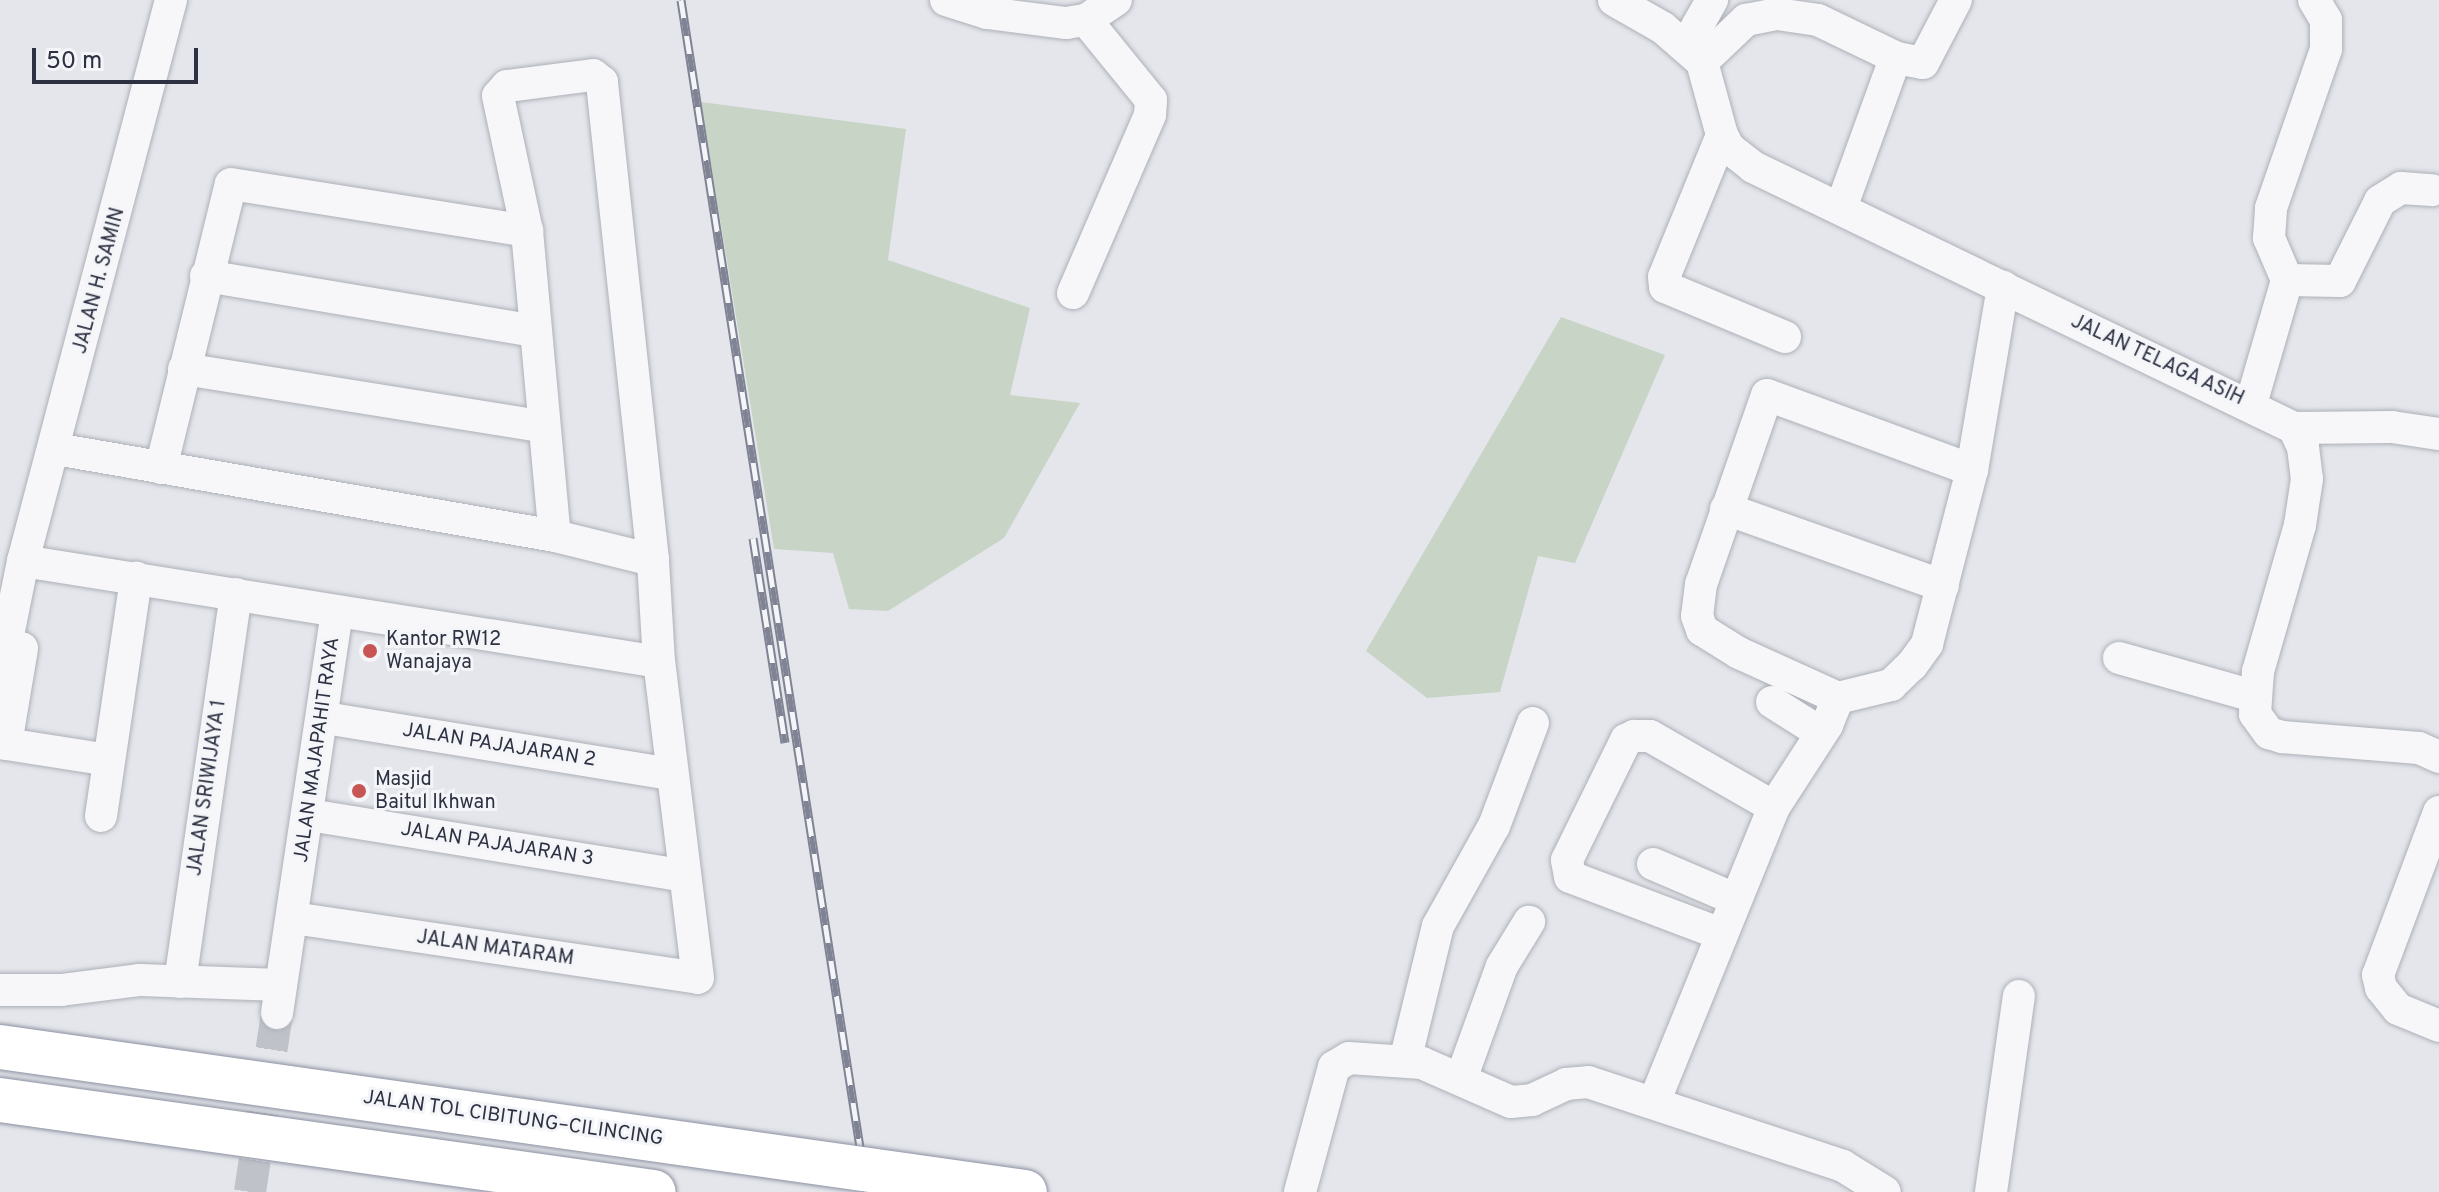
<!DOCTYPE html>
<html>
<head>
<meta charset="utf-8">
<style>
  body { margin:0 }
  #map { position:relative; width:2439px; height:1192px; overflow:hidden; background:#e4e6eb; font-family:Overpass,sans-serif }
  div>[style] { position:absolute }
  [style*='--x'] { left:calc(var(--x)*1px); top:calc(var(--y)*1px); width:calc(var(--w)*1px); rotate:calc(var(--a)*1deg) }
  .green>* { inset:0; background:#c7d4c6 }
  .minor-tunnel>* { height:32px; margin-top:-16px; transform-origin:0; background:repeating-linear-gradient(90deg,#bfc2c9 0 32px,transparent 0 48px) }
  .roads { filter:drop-shadow(0 0 2px #adb0b8) drop-shadow(0 0 2px #adb0b8) }
  .minor>* { height:32px; margin:-16px; padding:0 16px; transform-origin:16px; border-radius:16px; background:#f7f7f9 }
  .rail>* { height:9px; margin-top:-4.5px; transform-origin:0; background:repeating-linear-gradient(90deg,#f4f5f8 0 18px,#7f8393 0 36px); box-sizing:border-box; border-block:2px solid #7f8393 }
  .bridges { filter:drop-shadow(0 0 2px #8c91a1) drop-shadow(0 0 2px #8c91a1) }
  .highway-bridge>* { height:44px; margin:-22px; padding:0 22px; transform-origin:22px; border-radius:22px; background:#fff }
  .dots>* { width:22px; height:22px; translate:-50% -50%; box-sizing:border-box; border:4px solid #f4f5f8; border-radius:50% }
  span { translate:-50% -50%; white-space:nowrap; text-align:center; line-height:1.15; -webkit-text-stroke:6px #f4f5f8; paint-order:stroke }
  .street-label { font-size:20px; color:#2d3142 }
  .poi-label { font-size:20px; color:#2d3142 }
  .left { translate:0 -50%; text-align:left }
  .scale { position:absolute; left:32px; top:48px; width:166px; height:36px; box-sizing:border-box; border:4px solid #2d3142; border-top:0; padding-left:10px; font-size:24px; line-height:28px; white-space:nowrap; color:#2d3142; -webkit-text-stroke:6px #f4f5f8; paint-order:stroke }
</style>
</head>
<body>
<div id="map">
  <div class="green">
    <i style="clip-path:polygon(701px 102px,906px 129px,888px 260px,1030px 308px,1010px 395px,1080px 403px,1004px 538px,888px 611px,849px 609px,833px 553px,774px 549px)"></i>
    <i style="clip-path:polygon(1561px 317px,1665px 355px,1575px 563px,1538px 556px,1500px 692px,1427px 698px,1366px 651px)"></i>
  </div>
  <div class="minor-tunnel">
    <i style="--x:250;--y:1192;--w:181;--a:-81.4"></i>
  </div>
  <div class="roads">
    <div class="minor">
      <i style="--x:946;--y:0;--w:43;--a:17.6"></i>
      <i style="--x:987;--y:13;--w:80;--a:7.2"></i>
      <i style="--x:1066;--y:23;--w:20;--a:-9"></i>
      <i style="--x:1086;--y:20;--w:36;--a:-34"></i>
      <i style="--x:1614;--y:0;--w:56;--a:29.7"></i>
      <i style="--x:1663;--y:28;--w:52;--a:41.1"></i>
      <i style="--x:1702;--y:62;--w:76;--a:74.7"></i>
      <i style="--x:1722;--y:135;--w:15;--a:62"></i>
      <i style="--x:1729;--y:148;--w:31;--a:38"></i>
      <i style="--x:1753;--y:167;--w:601;--a:25.75"></i>
      <i style="--x:2294;--y:428;--w:21;--a:65"></i>
      <i style="--x:2303;--y:447;--w:32;--a:83"></i>
      <i style="--x:2307;--y:479;--w:47;--a:98.7"></i>
      <i style="--x:2300;--y:525;--w:152;--a:106"></i>
      <i style="--x:2258;--y:671;--w:43;--a:94"></i>
      <i style="--x:2255;--y:714;--w:24;--a:54"></i>
      <i style="--x:2269;--y:733;--w:14;--a:17"></i>
      <i style="--x:2282;--y:737;--w:137;--a:4.6"></i>
      <i style="--x:2419;--y:748;--w:22;--a:24"></i>
      <i style="--x:1686;--y:46;--w:53;--a:-60.5"></i>
      <i style="--x:1702;--y:62;--w:61;--a:-43.7"></i>
      <i style="--x:1746;--y:20;--w:32;--a:-11"></i>
      <i style="--x:1777;--y:14;--w:41;--a:8.3"></i>
      <i style="--x:1818;--y:20;--w:88;--a:25.7"></i>
      <i style="--x:1722;--y:135;--w:153;--a:112.2"></i>
      <i style="--x:1664;--y:277;--w:10;--a:84"></i>
      <i style="--x:1665;--y:287;--w:130;--a:22.6"></i>
      <i style="--x:1841;--y:208;--w:153;--a:-70.1"></i>
      <i style="--x:1893;--y:64;--w:7;--a:-56"></i>
      <i style="--x:1897;--y:58;--w:26;--a:11"></i>
      <i style="--x:1923;--y:63;--w:71;--a:-62.4"></i>
      <i style="--x:206;--y:276;--w:334;--a:9.5"></i>
      <i style="--x:2287;--y:280;--w:53;--a:1.1"></i>
      <i style="--x:2340;--y:281;--w:89;--a:-63.4"></i>
      <i style="--x:2380;--y:201;--w:25;--a:-32"></i>
      <i style="--x:2401;--y:188;--w:31;--a:4"></i>
      <i style="--x:1073;--y:293;--w:194;--a:-66.6"></i>
      <i style="--x:1150;--y:115;--w:15;--a:-86"></i>
      <i style="--x:1151;--y:100;--w:103;--a:-129.1"></i>
      <i style="--x:184;--y:369;--w:362;--a:9.1"></i>
      <i style="--x:2251;--y:404;--w:129;--a:-73.8"></i>
      <i style="--x:2287;--y:280;--w:46;--a:-113.2"></i>
      <i style="--x:2269;--y:238;--w:30;--a:-86"></i>
      <i style="--x:2271;--y:208;--w:168;--a:-70.9"></i>
      <i style="--x:2326;--y:49;--w:29;--a:-90"></i>
      <i style="--x:2326;--y:20;--w:23;--a:-121"></i>
      <i style="--x:2294;--y:428;--w:98;--a:-0.6"></i>
      <i style="--x:2392;--y:427;--w:48;--a:8.5"></i>
      <i style="--x:56;--y:449;--w:507;--a:9.89"></i>
      <i style="--x:555;--y:536;--w:101;--a:13.8"></i>
      <i style="--x:161;--y:468;--w:292;--a:-76.2"></i>
      <i style="--x:231;--y:184;--w:300;--a:9"></i>
      <i style="--x:1972;--y:470;--w:218;--a:-159.9"></i>
      <i style="--x:1767;--y:395;--w:200;--a:109.2"></i>
      <i style="--x:1701;--y:584;--w:32;--a:97"></i>
      <i style="--x:1697;--y:616;--w:15;--a:70"></i>
      <i style="--x:1702;--y:630;--w:44;--a:31.9"></i>
      <i style="--x:1739;--y:653;--w:109;--a:24.4"></i>
      <i style="--x:1838;--y:698;--w:55;--a:-13.8"></i>
      <i style="--x:1891;--y:685;--w:29;--a:-44"></i>
      <i style="--x:1912;--y:665;--w:26;--a:-54"></i>
      <i style="--x:1927;--y:644;--w:180;--a:-75.5"></i>
      <i style="--x:1972;--y:470;--w:186;--a:-80.4"></i>
      <i style="--x:1726;--y:509;--w:230;--a:19.5"></i>
      <i style="--x:23;--y:561;--w:644;--a:9.02"></i>
      <i style="--x:2119;--y:658;--w:139;--a:15.8"></i>
      <i style="--x:0;--y:675;--w:116;--a:-78.6"></i>
      <i style="--x:23;--y:561;--w:580;--a:-75.22"></i>
      <i style="--x:1772;--y:702;--w:58;--a:32.3"></i>
      <i style="--x:325;--y:718;--w:351;--a:9.2"></i>
      <i style="--x:0;--y:743;--w:110;--a:8.9"></i>
      <i style="--x:6;--y:744;--w:97;--a:-80.5"></i>
      <i style="--x:2439;--y:812;--w:174;--a:110.5"></i>
      <i style="--x:2378;--y:975;--w:13;--a:77"></i>
      <i style="--x:2381;--y:988;--w:27;--a:51"></i>
      <i style="--x:2398;--y:1009;--w:44;--a:22.5"></i>
      <i style="--x:309;--y:815;--w:381;--a:9.2"></i>
      <i style="--x:101;--y:816;--w:241;--a:-81.6"></i>
      <i style="--x:1653;--y:864;--w:89;--a:23.1"></i>
      <i style="--x:293;--y:918;--w:409;--a:8.4"></i>
      <i style="--x:698;--y:978;--w:318;--a:-97"></i>
      <i style="--x:659;--y:662;--w:102;--a:-93.4"></i>
      <i style="--x:653;--y:560;--w:481;--a:-96.1"></i>
      <i style="--x:602;--y:82;--w:11;--a:-142"></i>
      <i style="--x:593;--y:75;--w:87;--a:172.7"></i>
      <i style="--x:507;--y:86;--w:13;--a:132"></i>
      <i style="--x:498;--y:96;--w:138;--a:77.9"></i>
      <i style="--x:527;--y:231;--w:306;--a:84.8"></i>
      <i style="--x:1721;--y:934;--w:161;--a:-159.3"></i>
      <i style="--x:1570;--y:877;--w:17;--a:-100"></i>
      <i style="--x:1567;--y:860;--w:134;--a:-63.8"></i>
      <i style="--x:1626;--y:740;--w:9;--a:-27"></i>
      <i style="--x:1634;--y:736;--w:16;--a:0"></i>
      <i style="--x:1650;--y:736;--w:143;--a:29.8"></i>
      <i style="--x:180;--y:982;--w:392;--a:-81.8"></i>
      <i style="--x:0;--y:990;--w:61;--a:0"></i>
      <i style="--x:61;--y:990;--w:80;--a:-7.2"></i>
      <i style="--x:140;--y:980;--w:141;--a:2"></i>
      <i style="--x:277;--y:1013;--w:404;--a:-81.5"></i>
      <i style="--x:1405;--y:1061;--w:139;--a:-76.3"></i>
      <i style="--x:1438;--y:926;--w:115;--a:-60.8"></i>
      <i style="--x:1494;--y:826;--w:110;--a:-69.3"></i>
      <i style="--x:1461;--y:1079;--w:120;--a:-70.1"></i>
      <i style="--x:1502;--y:966;--w:52;--a:-58.5"></i>
      <i style="--x:1655;--y:1100;--w:316;--a:-67.9"></i>
      <i style="--x:1774;--y:807;--w:98;--a:-57.1"></i>
      <i style="--x:1827;--y:725;--w:29;--a:-68"></i>
      <i style="--x:1300;--y:1192;--w:130;--a:-74.8"></i>
      <i style="--x:1334;--y:1067;--w:17;--a:-31"></i>
      <i style="--x:1349;--y:1058;--w:73;--a:3.9"></i>
      <i style="--x:1422;--y:1063;--w:97;--a:23.7"></i>
      <i style="--x:1511;--y:1102;--w:21;--a:-5"></i>
      <i style="--x:1532;--y:1100;--w:38;--a:-25"></i>
      <i style="--x:1566;--y:1084;--w:22;--a:-5"></i>
      <i style="--x:1588;--y:1082;--w:268;--a:18.2"></i>
      <i style="--x:1843;--y:1166;--w:49;--a:31.8"></i>
      <i style="--x:1991;--y:1192;--w:198;--a:-81.9"></i>
    </div>
  </div>
  <div class="rail">
    <i style="--x:681;--y:0;--w:1206;--a:81.13"></i>
    <i style="--x:753;--y:538;--w:207;--a:81.1"></i>
  </div>
  <div class="bridges">
    <div class="highway-bridge">
      <i style="--x:0;--y:1047;--w:1035;--a:8.05"></i>
      <i style="--x:0;--y:1100;--w:660;--a:8.01"></i>
    </div>
  </div>
  <div class="dots">
    <i style="left:370px;top:651px;background:#c65554"></i>
    <i style="left:359px;top:791px;background:#c65554"></i>
  </div>
  <div class="street-label">
    <span style="left:100px;top:281px;rotate:-75deg">JALAN H. SAMIN</span>
    <span style="left:2157px;top:361px;rotate:25deg">JALAN TELAGA ASIH</span>
    <span style="left:499px;top:746px;rotate:9deg">JALAN PAJAJARAN 2</span>
    <span style="left:318px;top:750px;rotate:-82deg">JALAN MAJAPAHIT RAYA</span>
    <span style="left:208px;top:788px;rotate:-82deg">JALAN SRIWIJAYA 1</span>
    <span style="left:497px;top:845px;rotate:9deg">JALAN PAJAJARAN 3</span>
    <span style="left:495px;top:949px;rotate:8deg">JALAN MATARAM</span>
    <span style="left:513px;top:1119px;rotate:8deg">JALAN TOL CIBITUNG–CILINCING</span>
  </div>
  <div class="poi-label">
    <span class="left" style="left:386px;top:652px">Kantor RW12<br>Wanajaya</span>
    <span class="left" style="left:375px;top:792px">Masjid<br>Baitul Ikhwan</span>
  </div>
  <div class="scale">50 m</div>
</div>
</body>
</html>
